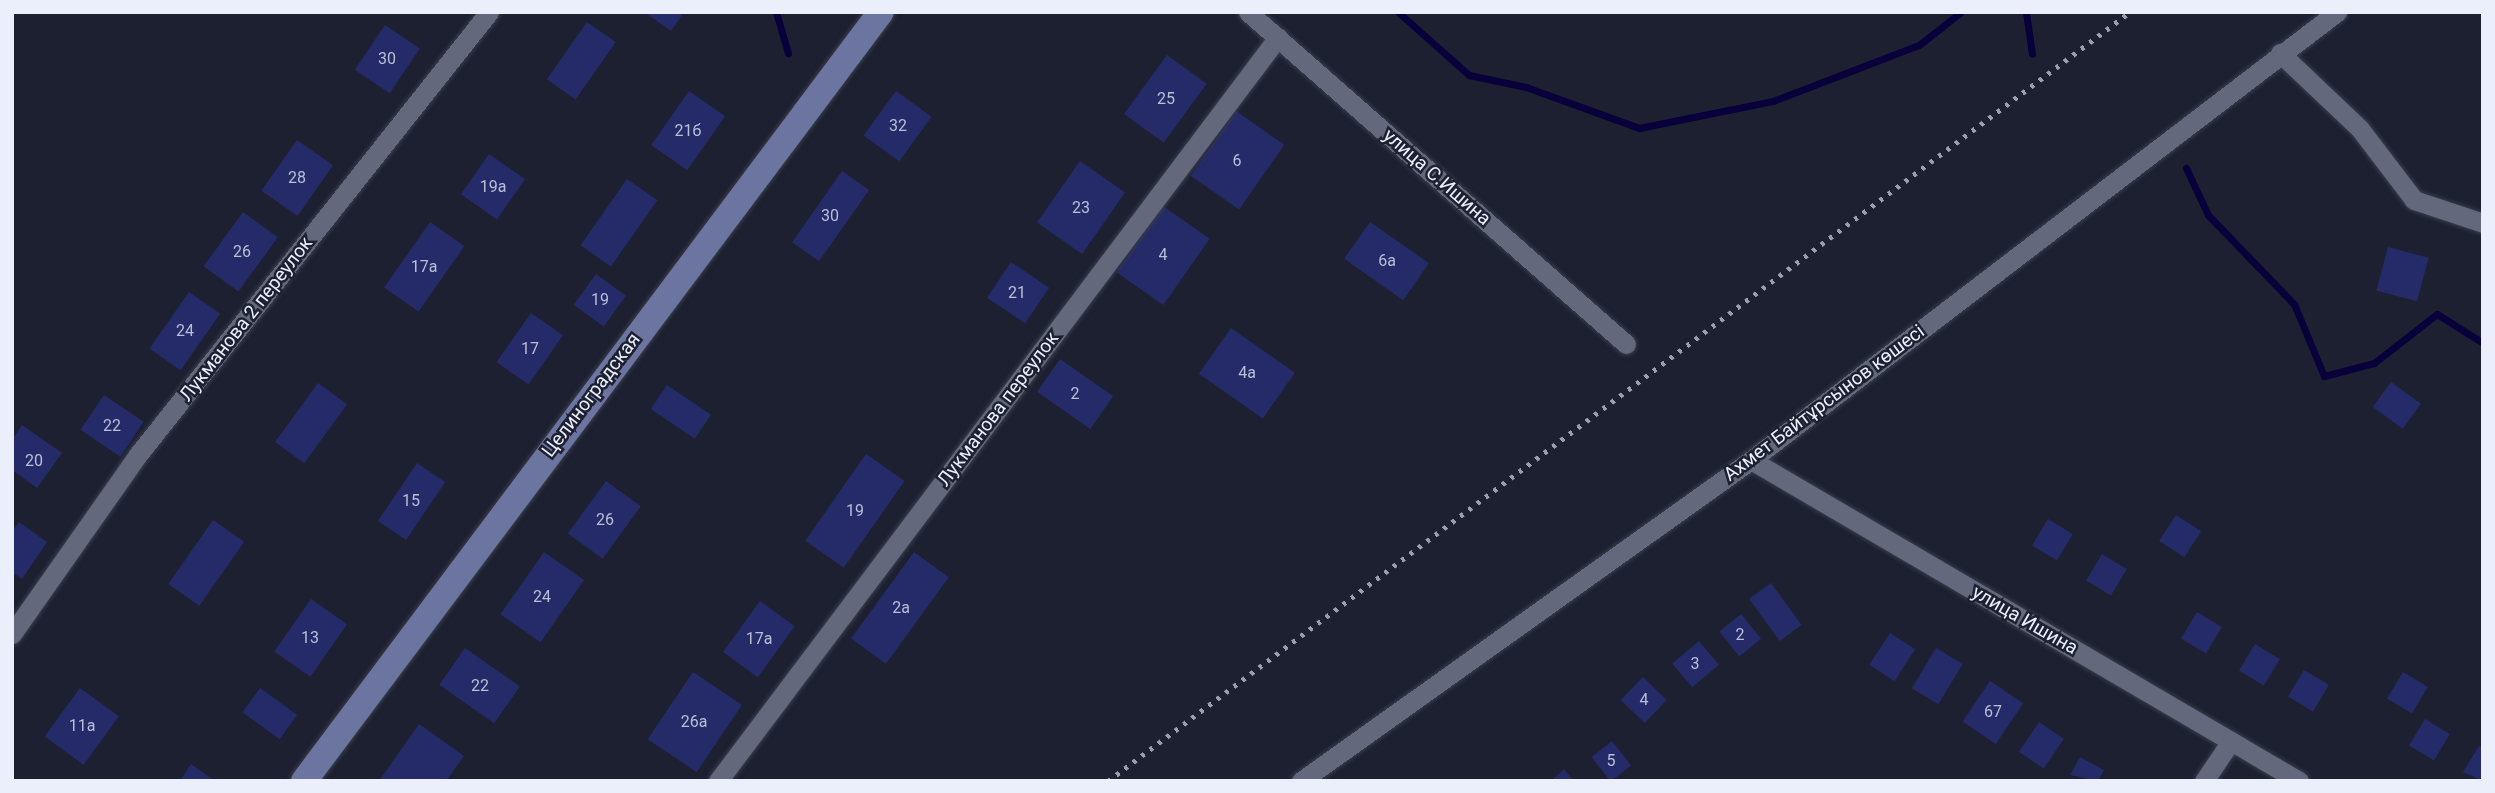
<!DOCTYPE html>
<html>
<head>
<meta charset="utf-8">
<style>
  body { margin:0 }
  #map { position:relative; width:2495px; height:793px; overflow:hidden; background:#1c2031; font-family:Roboto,sans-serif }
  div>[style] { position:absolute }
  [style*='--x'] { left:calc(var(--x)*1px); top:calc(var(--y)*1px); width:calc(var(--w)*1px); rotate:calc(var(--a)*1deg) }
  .stream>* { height:7px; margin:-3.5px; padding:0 3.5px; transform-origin:3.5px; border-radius:3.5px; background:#08003b }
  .building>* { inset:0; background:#252b69; transform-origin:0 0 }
  .roads { filter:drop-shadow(0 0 2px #393c4a) drop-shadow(0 0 2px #393c4a) }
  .street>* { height:19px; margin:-9.5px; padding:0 9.5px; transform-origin:9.5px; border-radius:9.5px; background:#63687d }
  .secondary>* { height:26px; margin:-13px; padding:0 13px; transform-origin:13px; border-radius:13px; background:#6c74a0 }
  .rail>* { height:5px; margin-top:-2.5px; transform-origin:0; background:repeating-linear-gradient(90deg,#9b9fad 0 3.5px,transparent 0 10.5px) }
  span { translate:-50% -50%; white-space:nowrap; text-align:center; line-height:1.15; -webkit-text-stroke:5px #1c2031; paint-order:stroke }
  .number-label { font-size:16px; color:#babed6 }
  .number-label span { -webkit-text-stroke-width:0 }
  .street-label { font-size:19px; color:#ebeffb }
  .frame { position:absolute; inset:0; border:14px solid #ebeffb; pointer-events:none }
</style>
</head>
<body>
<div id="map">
  <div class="stream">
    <i style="--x:776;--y:12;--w:43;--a:73.7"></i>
    <i style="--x:1398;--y:12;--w:95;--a:41.6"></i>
    <i style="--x:1469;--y:75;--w:58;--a:11.9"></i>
    <i style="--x:1526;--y:87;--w:120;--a:19.9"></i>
    <i style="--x:1639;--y:128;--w:137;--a:-11.4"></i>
    <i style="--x:1773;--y:101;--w:156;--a:-21"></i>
    <i style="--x:1919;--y:45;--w:53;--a:-38.2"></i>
    <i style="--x:2026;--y:12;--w:42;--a:81.9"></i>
    <i style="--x:2186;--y:168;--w:52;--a:64.9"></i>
    <i style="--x:2208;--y:215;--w:124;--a:46"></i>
    <i style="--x:2294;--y:304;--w:78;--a:67.4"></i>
    <i style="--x:2324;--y:376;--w:52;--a:-14.6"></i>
    <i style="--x:2374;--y:363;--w:80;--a:-37.9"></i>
    <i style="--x:2437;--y:314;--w:54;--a:32.2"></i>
  </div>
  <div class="building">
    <i style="clip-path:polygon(644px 12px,684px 12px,671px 31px)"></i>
    <i style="left:587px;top:22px;width:35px;height:70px;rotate:35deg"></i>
    <i style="left:385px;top:25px;width:42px;height:54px;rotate:34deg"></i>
    <i style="left:1167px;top:55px;width:49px;height:73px;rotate:36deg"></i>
    <i style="left:689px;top:91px;width:44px;height:66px;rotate:35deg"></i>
    <i style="left:896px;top:91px;width:44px;height:55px;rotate:36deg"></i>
    <i style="left:1236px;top:111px;width:59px;height:79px;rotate:35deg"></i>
    <i style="left:297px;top:140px;width:44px;height:62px;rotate:35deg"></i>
    <i style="left:489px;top:154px;width:44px;height:49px;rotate:35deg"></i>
    <i style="left:1080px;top:161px;width:55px;height:75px;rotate:35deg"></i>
    <i style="left:842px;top:171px;width:33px;height:87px;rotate:35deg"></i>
    <i style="left:627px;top:179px;width:37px;height:81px;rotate:35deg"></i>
    <i style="left:1163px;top:206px;width:57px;height:81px;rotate:35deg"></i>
    <i style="left:243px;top:212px;width:43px;height:67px;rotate:36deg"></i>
    <i style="left:430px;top:222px;width:42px;height:80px;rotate:35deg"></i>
    <i style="left:1370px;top:222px;width:72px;height:45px;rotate:35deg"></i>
    <i style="left:2388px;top:247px;width:42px;height:45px;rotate:15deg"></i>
    <i style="left:1011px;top:262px;width:46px;height:43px;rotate:34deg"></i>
    <i style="left:596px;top:274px;width:37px;height:38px;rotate:36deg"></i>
    <i style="left:189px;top:292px;width:38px;height:69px;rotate:35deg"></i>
    <i style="left:531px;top:313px;width:39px;height:60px;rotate:35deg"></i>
    <i style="left:1231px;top:328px;width:78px;height:56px;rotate:35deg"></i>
    <i style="left:1060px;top:359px;width:65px;height:40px;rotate:35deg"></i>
    <i style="left:2391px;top:382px;width:37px;height:31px;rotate:36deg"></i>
    <i style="left:318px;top:383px;width:36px;height:73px;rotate:36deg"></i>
    <i style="left:667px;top:385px;width:53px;height:29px;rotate:34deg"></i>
    <i style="left:104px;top:395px;width:48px;height:42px;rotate:34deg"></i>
    <i style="clip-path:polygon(22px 425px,62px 453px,37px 488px,12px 470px,12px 440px)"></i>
    <i style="left:866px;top:454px;width:47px;height:106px;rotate:35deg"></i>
    <i style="left:417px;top:463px;width:34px;height:70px;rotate:34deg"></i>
    <i style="left:606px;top:481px;width:43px;height:65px;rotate:36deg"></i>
    <i style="left:2176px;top:515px;width:30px;height:31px;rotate:33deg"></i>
    <i style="left:2048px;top:519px;width:29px;height:31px;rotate:31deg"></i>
    <i style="left:213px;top:520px;width:38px;height:78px;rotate:35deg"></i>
    <i style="clip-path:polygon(19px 522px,47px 542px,22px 579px,12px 572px,12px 532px)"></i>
    <i style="left:544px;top:552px;width:49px;height:76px;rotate:35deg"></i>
    <i style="left:914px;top:552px;width:43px;height:107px;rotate:36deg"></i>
    <i style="left:2102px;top:554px;width:29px;height:31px;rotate:31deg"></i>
    <i style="left:1771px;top:583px;width:52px;height:27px;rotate:54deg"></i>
    <i style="left:311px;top:599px;width:44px;height:64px;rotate:35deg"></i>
    <i style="left:760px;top:601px;width:43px;height:63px;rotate:36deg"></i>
    <i style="left:2197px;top:612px;width:29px;height:31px;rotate:31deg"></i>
    <i style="left:1741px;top:614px;width:32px;height:28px;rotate:51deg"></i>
    <i style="left:1890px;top:633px;width:30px;height:38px;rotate:33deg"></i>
    <i style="left:1699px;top:641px;width:31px;height:35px;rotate:50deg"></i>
    <i style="left:2255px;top:644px;width:29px;height:31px;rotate:31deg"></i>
    <i style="left:465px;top:648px;width:67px;height:45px;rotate:35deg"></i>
    <i style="left:1936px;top:648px;width:31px;height:47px;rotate:31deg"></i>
    <i style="left:2304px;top:670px;width:29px;height:31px;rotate:31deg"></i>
    <i style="left:693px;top:672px;width:59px;height:81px;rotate:34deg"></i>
    <i style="left:2403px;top:672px;width:29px;height:31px;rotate:31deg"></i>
    <i style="left:1643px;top:677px;width:33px;height:32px;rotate:44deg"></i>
    <i style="left:1990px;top:681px;width:40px;height:49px;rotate:34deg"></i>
    <i style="left:80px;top:688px;width:48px;height:60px;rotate:36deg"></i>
    <i style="left:260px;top:688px;width:46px;height:30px;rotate:36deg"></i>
    <i style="left:2425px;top:719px;width:29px;height:31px;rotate:31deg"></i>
    <i style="left:2039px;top:722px;width:30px;height:36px;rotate:34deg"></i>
    <i style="clip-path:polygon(419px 724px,464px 756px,446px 781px,379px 781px)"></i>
    <i style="left:1612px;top:741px;width:31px;height:26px;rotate:52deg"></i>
    <i style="clip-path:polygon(2479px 746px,2483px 748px,2483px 781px,2463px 772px)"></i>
    <i style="clip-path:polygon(2080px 757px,2104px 770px,2098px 781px,2070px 775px)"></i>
    <i style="clip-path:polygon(191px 764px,215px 781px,180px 781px)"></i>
    <i style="clip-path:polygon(1564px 769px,1574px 781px,1551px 781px)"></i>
  </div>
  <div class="roads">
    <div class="street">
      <i style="--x:1248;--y:12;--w:503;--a:41.29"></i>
      <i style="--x:2280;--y:53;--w:110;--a:43.5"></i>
      <i style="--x:2360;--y:129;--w:89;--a:52.7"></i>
      <i style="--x:2414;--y:200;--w:73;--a:18.4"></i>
      <i style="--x:1751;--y:460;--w:635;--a:30.36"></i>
      <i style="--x:12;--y:634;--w:218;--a:-54.9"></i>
      <i style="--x:137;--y:456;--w:567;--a:-51.59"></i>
      <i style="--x:718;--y:781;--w:931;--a:-53.03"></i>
      <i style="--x:1301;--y:781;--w:553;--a:-35.5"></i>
      <i style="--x:1751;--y:460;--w:738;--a:-37.4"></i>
      <i style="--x:2204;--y:781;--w:48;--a:-56"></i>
    </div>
    <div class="secondary">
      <i style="--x:304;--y:781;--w:961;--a:-53.12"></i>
    </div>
  </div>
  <div class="rail">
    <i style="--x:1108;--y:781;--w:1279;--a:-36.96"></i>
  </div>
  <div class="number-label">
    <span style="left:387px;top:59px">30</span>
    <span style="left:1166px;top:99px">25</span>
    <span style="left:898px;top:126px">32</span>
    <span style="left:688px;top:131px">21б</span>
    <span style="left:1237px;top:161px">6</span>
    <span style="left:297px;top:178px">28</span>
    <span style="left:493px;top:187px">19а</span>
    <span style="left:1081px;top:208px">23</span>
    <span style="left:830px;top:216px">30</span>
    <span style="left:242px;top:252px">26</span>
    <span style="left:1163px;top:255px">4</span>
    <span style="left:1387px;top:261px">6а</span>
    <span style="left:424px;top:267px">17а</span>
    <span style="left:1017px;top:293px">21</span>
    <span style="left:600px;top:300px">19</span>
    <span style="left:185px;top:331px">24</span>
    <span style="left:530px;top:349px">17</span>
    <span style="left:1247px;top:373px">4а</span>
    <span style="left:1075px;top:394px">2</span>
    <span style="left:112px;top:426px">22</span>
    <span style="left:34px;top:461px">20</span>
    <span style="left:411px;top:501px">15</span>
    <span style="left:855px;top:511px">19</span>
    <span style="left:605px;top:520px">26</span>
    <span style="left:542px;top:597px">24</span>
    <span style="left:901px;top:608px">2а</span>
    <span style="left:1740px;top:635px">2</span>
    <span style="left:310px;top:638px">13</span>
    <span style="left:759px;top:639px">17а</span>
    <span style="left:1695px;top:664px">3</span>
    <span style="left:480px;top:686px">22</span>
    <span style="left:1644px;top:700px">4</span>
    <span style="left:1993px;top:712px">67</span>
    <span style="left:694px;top:722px">26а</span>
    <span style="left:82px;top:726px">11а</span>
    <span style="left:1611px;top:761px">5</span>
  </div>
  <div class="street-label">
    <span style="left:1437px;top:177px;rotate:41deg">улица С.Ишина</span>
    <span style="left:246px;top:319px;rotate:-52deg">Лукманова 2 переулок</span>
    <span style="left:591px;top:395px;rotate:-53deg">Целиноградская</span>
    <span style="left:1824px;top:403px;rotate:-37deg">Ахмет Байтұрсынов көшесі</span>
    <span style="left:998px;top:409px;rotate:-53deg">Лукманова переулок</span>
    <span style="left:2025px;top:620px;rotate:30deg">улица Ишина</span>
  </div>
  <div class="frame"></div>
</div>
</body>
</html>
